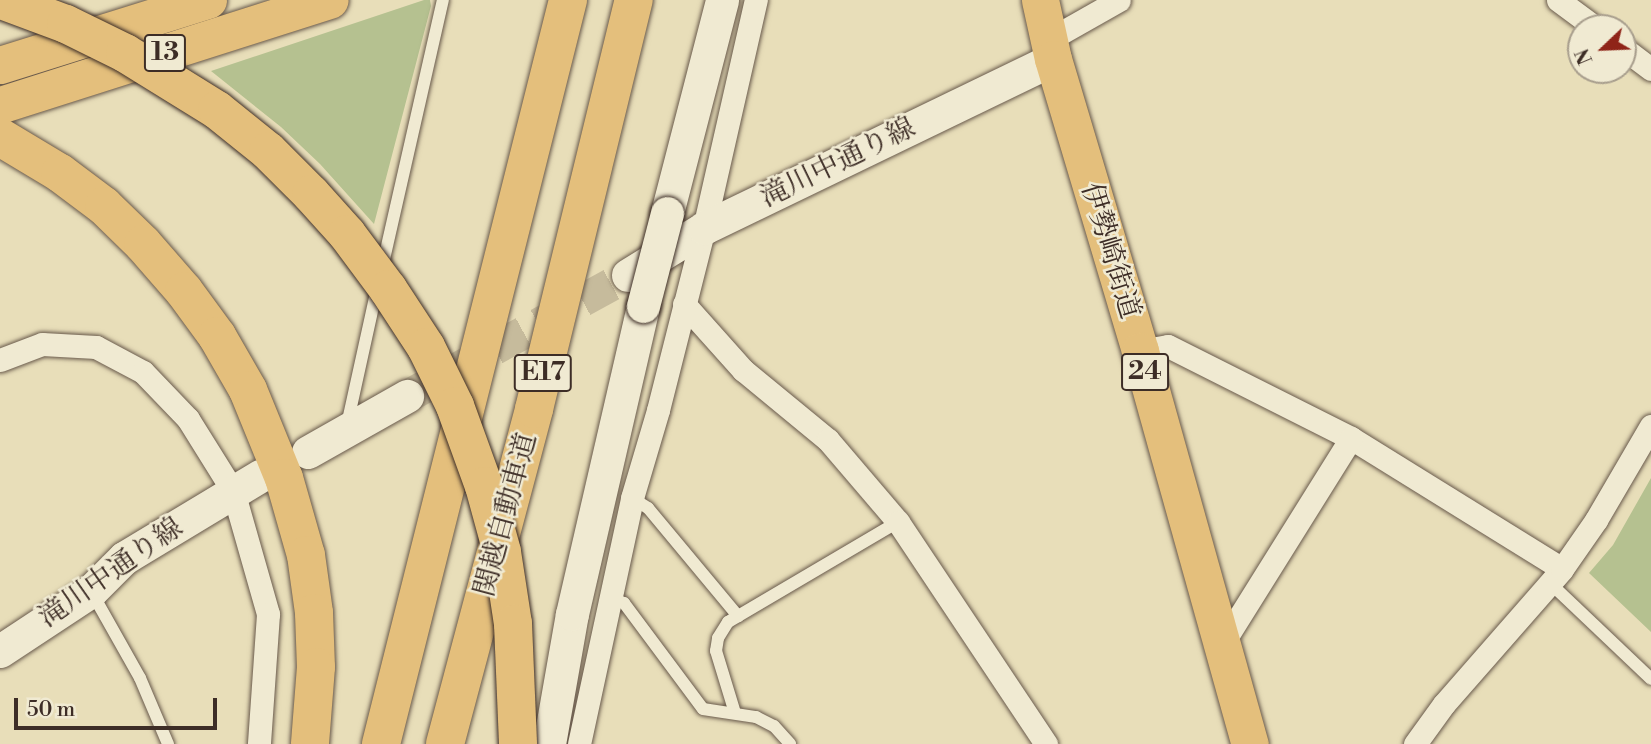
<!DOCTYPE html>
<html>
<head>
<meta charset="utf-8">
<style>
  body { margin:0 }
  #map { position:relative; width:1651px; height:744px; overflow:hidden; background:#e8deb9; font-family:"Libre Bodoni","Noto Serif JP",serif }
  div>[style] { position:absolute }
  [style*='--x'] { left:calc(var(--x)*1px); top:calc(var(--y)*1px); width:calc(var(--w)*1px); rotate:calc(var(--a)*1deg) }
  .green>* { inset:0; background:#b5c190 }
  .secondary-tunnel>* { height:33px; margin-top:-16.5px; transform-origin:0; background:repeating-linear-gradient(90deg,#c6bb9c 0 33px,transparent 0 50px) }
  .roads { filter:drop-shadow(0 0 2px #68594b) drop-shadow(0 0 2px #68594b) }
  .lane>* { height:12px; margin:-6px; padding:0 6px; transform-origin:6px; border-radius:6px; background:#f0ead2 }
  .street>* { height:23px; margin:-11.5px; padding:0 11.5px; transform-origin:11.5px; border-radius:11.5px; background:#f0ead2 }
  .secondary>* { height:33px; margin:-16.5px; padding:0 16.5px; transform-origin:16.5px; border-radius:16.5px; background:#f0ead2 }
  .primary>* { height:37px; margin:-18.5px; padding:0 18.5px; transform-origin:18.5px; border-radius:18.5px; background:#e4bf7c }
  .highway>* { height:38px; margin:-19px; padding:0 19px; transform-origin:19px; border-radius:19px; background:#e4bf7c }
  .bridges { filter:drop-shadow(0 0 2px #3d2d26) drop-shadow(0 0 2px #3d2d26) }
  .secondary-bridge>* { height:33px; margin:-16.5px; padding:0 16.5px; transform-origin:16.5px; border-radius:16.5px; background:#f0ead2 }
  .highway-bridge>* { height:38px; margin:-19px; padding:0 19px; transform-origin:19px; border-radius:19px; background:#e4bf7c }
  span { translate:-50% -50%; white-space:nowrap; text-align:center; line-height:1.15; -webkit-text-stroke:5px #f0ead2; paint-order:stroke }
  .shield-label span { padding:2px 5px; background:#f0ead2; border:2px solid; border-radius:5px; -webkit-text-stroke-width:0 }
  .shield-label { font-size:26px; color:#3d2d26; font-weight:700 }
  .street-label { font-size:28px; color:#3d2d26 }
  .north { position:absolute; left:1567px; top:14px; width:70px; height:70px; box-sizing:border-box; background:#f0ead2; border:2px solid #a89e8d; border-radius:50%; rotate:247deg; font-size:19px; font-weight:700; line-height:28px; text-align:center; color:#3d2d26 }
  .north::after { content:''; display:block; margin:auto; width:24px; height:32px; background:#8f2418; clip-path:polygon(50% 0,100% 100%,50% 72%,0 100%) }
  .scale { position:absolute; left:14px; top:698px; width:203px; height:32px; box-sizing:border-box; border:4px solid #3d2d26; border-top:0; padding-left:9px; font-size:21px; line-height:24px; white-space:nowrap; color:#3d2d26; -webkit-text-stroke:5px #f0ead2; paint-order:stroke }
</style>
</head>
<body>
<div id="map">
  <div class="green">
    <i style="clip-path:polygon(424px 0,430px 0,431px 6px,374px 224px,320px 164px,281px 127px,211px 71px)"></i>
    <i style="clip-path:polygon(1651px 478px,1651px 632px,1589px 573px,1613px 545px)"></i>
  </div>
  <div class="secondary-tunnel">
    <i style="--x:407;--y:396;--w:252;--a:-28.7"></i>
  </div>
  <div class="roads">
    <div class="lane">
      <i style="--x:382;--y:268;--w:275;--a:-77.2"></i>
      <i style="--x:347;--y:425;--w:139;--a:-77.6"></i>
      <i style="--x:632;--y:498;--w:19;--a:32"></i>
      <i style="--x:648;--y:508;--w:141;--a:50.2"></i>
      <i style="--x:1550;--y:583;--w:139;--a:43.5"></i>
      <i style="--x:91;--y:591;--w:100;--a:60.6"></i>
      <i style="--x:140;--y:678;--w:72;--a:67"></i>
      <i style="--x:610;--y:598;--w:15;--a:20"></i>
      <i style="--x:624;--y:603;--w:132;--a:53.3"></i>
      <i style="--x:703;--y:709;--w:54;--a:8.6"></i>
      <i style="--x:756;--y:717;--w:20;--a:27"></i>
      <i style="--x:774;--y:726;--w:24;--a:48"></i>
      <i style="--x:735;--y:713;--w:65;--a:-107"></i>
      <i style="--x:716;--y:651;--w:13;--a:-81"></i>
      <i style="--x:718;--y:638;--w:19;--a:-58"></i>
      <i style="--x:728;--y:622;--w:197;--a:-30.5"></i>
    </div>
    <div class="street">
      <i style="--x:1558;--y:0;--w:47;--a:36.4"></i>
      <i style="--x:1050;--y:39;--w:79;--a:-29.5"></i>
      <i style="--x:1623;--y:48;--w:35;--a:37"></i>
      <i style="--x:684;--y:304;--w:89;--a:48.2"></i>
      <i style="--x:743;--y:370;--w:110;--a:39.5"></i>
      <i style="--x:828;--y:440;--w:108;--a:49.5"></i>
      <i style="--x:898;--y:522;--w:267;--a:56.3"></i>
      <i style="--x:1140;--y:351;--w:28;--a:-10"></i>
      <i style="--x:1168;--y:346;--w:205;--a:26.7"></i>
      <i style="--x:1351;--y:438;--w:248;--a:31.8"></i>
      <i style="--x:0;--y:360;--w:45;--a:-20.9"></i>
      <i style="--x:42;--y:344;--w:54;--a:3.2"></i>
      <i style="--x:96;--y:347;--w:53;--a:28"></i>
      <i style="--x:143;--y:372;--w:65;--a:46.2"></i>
      <i style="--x:188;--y:419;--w:85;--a:58"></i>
      <i style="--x:233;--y:491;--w:128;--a:74.1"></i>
      <i style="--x:268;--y:614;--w:130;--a:94"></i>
      <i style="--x:1221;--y:646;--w:245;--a:-58"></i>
      <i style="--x:579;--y:744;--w:252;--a:-77.8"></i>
      <i style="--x:632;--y:498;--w:92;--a:-73.5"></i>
      <i style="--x:658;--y:410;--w:188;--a:-75.8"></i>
      <i style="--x:704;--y:228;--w:234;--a:-77.2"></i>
      <i style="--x:1415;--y:744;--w:49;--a:-54.1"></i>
      <i style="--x:1444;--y:704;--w:179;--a:-48.8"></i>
      <i style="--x:1562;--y:569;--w:60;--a:-55.2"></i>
      <i style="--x:1596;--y:520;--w:109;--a:-59.7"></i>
    </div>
    <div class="secondary">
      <i style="--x:667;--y:213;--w:220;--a:-75.5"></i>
      <i style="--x:628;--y:275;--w:89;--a:-31.7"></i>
      <i style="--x:704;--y:228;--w:388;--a:-25.8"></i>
      <i style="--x:308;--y:452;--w:114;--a:-29.5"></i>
      <i style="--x:0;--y:651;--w:109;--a:-33.4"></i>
      <i style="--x:91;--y:591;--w:47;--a:-45"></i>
      <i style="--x:124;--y:558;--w:159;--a:-31.1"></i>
      <i style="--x:549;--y:744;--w:132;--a:-80"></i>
      <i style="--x:572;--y:614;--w:316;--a:-77"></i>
    </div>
    <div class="primary">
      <i style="--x:1040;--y:0;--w:60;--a:77.6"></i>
      <i style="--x:1053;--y:59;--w:305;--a:73.4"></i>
      <i style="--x:1140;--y:351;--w:408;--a:74.4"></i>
      <i style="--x:0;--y:65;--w:218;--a:-17.4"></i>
      <i style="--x:0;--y:105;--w:346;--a:-17.7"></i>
    </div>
    <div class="highway">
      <i style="--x:0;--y:137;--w:70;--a:31"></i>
      <i style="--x:60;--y:173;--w:55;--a:36.9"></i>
      <i style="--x:104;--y:206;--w:54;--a:44.3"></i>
      <i style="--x:143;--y:244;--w:62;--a:48.9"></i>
      <i style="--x:184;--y:291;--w:56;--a:53.7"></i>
      <i style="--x:217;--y:336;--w:62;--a:60.1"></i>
      <i style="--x:248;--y:390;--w:95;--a:67.8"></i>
      <i style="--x:284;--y:478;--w:80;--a:74.1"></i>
      <i style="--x:306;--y:555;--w:59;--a:82.1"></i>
      <i style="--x:314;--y:613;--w:54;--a:87.9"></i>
      <i style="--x:316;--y:667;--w:77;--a:94.5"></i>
      <i style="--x:381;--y:744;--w:767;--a:-75.89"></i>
      <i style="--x:445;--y:744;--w:347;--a:-75.1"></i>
      <i style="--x:534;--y:409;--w:421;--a:-76.3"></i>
    </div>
  </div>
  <div class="bridges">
    <div class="secondary-bridge">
      <i style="--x:643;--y:306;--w:96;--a:-75.5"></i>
    </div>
    <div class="highway-bridge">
      <i style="--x:4;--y:1;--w:66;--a:20.4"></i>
      <i style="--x:66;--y:24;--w:66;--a:26.2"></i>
      <i style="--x:125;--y:53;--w:108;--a:31.8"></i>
      <i style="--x:217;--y:110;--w:65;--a:38.8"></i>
      <i style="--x:268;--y:151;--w:61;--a:45"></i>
      <i style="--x:311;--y:194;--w:54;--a:48"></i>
      <i style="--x:347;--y:234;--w:69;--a:53.3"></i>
      <i style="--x:388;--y:289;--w:69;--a:56.8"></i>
      <i style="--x:426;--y:347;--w:66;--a:63.8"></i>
      <i style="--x:455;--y:406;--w:85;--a:70.1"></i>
      <i style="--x:484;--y:486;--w:68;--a:74.7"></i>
      <i style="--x:502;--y:552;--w:73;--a:81.3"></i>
      <i style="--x:513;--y:624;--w:120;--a:87.6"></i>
    </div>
  </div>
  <div class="shield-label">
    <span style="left:165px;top:53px">13</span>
    <span style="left:1145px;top:372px">24</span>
    <span style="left:543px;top:373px">E17</span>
  </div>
  <div class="street-label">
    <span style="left:838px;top:163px;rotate:-26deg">滝川中通り線</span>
    <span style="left:1110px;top:251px;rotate:73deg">伊勢崎街道</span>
    <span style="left:506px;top:515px;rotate:-75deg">関越自動車道</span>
    <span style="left:111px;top:573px;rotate:-35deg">滝川中通り線</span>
  </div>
  <div class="north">N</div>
  <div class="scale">50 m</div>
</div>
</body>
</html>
